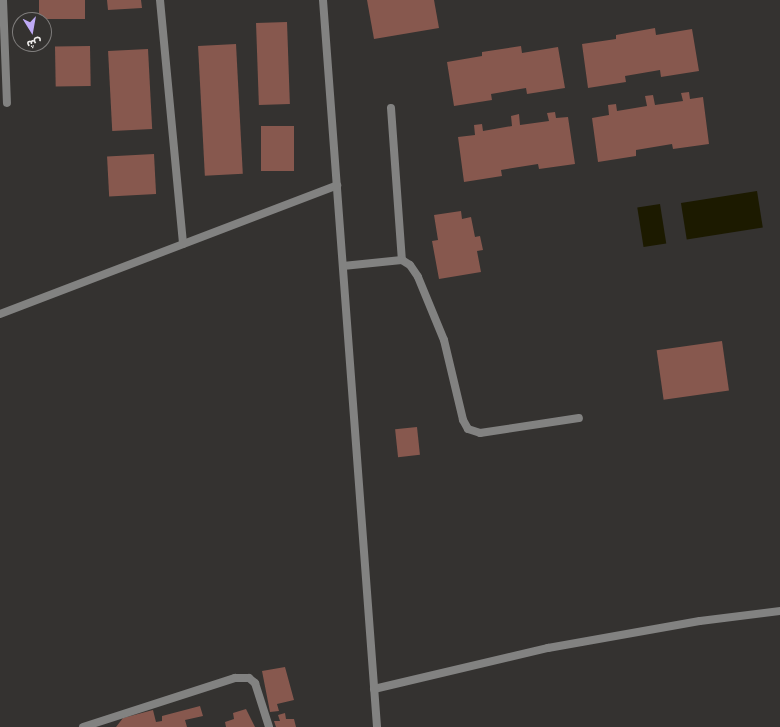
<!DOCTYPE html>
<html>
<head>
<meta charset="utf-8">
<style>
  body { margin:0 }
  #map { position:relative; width:780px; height:727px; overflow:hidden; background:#343230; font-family:Georgia,"Noto Sans Arabic",serif }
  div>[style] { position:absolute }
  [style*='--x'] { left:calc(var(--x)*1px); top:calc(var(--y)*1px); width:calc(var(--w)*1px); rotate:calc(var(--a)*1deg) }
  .water>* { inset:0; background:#1c1a00; transform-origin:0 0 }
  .building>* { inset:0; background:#87584e; transform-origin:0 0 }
  .service>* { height:8px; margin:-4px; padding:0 4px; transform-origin:4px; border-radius:4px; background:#828281 }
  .minor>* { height:8px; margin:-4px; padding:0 4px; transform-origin:4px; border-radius:4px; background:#828281 }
  .tertiary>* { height:8px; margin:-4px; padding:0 4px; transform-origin:4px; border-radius:4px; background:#828281 }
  span { translate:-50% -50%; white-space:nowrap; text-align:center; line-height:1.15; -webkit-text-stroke:3px #343230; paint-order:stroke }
  .north { position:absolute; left:12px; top:12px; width:40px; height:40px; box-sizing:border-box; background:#343230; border:1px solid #7f7d7c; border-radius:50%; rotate:169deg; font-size:11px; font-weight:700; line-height:16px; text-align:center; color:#f0eeed }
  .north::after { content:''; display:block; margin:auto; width:14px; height:18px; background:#bea9f5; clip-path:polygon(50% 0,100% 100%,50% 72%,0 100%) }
</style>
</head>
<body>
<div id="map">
  <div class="water">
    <i style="left:757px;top:191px;width:37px;height:77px;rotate:81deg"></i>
    <i style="left:660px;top:204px;width:40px;height:23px;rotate:81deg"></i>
  </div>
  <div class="building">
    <i style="left:39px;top:0;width:46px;height:19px"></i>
    <i style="clip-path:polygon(107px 0,141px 0,142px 8px,108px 10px)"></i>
    <i style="clip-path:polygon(367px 0,434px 0,439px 28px,374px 39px)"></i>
    <i style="left:287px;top:22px;width:82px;height:31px;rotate:88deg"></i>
    <i style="clip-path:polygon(655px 28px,656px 35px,692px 29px,699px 71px,661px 77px,660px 70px,625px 76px,626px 82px,588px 88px,582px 44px,616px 39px,616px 35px)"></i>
    <i style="left:236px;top:44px;width:130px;height:38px;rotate:87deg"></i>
    <i style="left:90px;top:46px;width:40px;height:35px;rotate:89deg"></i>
    <i style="clip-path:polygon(521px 46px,522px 53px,558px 47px,565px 88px,527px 94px,526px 88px,491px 94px,492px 100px,454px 106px,447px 62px,482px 56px,482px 52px)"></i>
    <i style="left:148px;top:49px;width:80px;height:40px;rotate:87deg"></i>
    <i style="clip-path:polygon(689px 92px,690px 99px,703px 97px,709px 144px,673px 149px,672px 144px,636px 150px,636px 156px,598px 162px,592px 118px,609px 115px,608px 105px,616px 104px,617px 111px,647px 106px,645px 96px,653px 95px,655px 105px,683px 101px,681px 93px)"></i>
    <i style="clip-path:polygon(555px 112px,556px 118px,568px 117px,575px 164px,539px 169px,538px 164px,501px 170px,502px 176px,464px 182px,458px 137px,475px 135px,474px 125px,482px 124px,483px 131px,512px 126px,511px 116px,519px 114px,520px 125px,549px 121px,547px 113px)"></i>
    <i style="left:261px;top:126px;width:33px;height:45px"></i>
    <i style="left:154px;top:154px;width:40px;height:47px;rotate:87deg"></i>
    <i style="clip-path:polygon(461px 211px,462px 219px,471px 217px,475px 237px,480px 236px,483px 250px,477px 251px,481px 272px,439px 279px,432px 241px,438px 240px,434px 215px)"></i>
    <i style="left:722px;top:341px;width:50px;height:66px;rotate:82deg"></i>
    <i style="left:417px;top:427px;width:28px;height:22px;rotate:84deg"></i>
    <i style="clip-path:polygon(285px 667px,294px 700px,277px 704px,279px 711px,270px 712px,262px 671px)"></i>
    <i style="clip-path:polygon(200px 706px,203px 716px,185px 720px,187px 727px,116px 727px,123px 718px,153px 710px,156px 722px,162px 721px,162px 716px)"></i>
    <i style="clip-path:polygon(246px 709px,255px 727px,226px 727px,225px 722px,234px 719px,233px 713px)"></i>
    <i style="clip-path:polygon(285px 713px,286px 719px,294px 719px,296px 727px,276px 727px,274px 721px,280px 721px,278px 715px)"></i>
  </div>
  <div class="service">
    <i style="--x:391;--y:108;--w:152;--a:85.9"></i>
    <i style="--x:343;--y:266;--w:59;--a:-5.8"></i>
    <i style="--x:402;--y:260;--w:9;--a:32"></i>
    <i style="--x:410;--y:265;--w:14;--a:56"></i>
    <i style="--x:418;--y:277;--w:68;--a:67.6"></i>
    <i style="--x:444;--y:340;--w:82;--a:76.6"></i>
    <i style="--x:463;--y:420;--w:10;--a:61"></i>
    <i style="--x:468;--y:429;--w:13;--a:18"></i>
    <i style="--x:480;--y:433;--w:100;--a:-8.6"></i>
    <i style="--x:83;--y:727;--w:160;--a:-17.9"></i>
    <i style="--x:235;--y:678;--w:14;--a:0"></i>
    <i style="--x:249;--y:678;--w:8;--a:40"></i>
    <i style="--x:255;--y:683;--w:46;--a:72.3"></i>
  </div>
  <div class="minor">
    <i style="--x:3;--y:0;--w:103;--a:87.8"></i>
    <i style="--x:160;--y:0;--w:245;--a:84.6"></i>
    <i style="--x:0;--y:314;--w:361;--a:-20.9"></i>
    <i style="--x:374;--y:689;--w:179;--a:-13.3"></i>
    <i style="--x:548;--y:648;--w:154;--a:-10.1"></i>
    <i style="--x:700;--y:621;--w:81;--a:-7.1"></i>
  </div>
  <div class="tertiary">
    <i style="--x:323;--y:0;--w:729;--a:85.75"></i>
  </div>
  <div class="north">ش</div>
</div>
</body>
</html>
